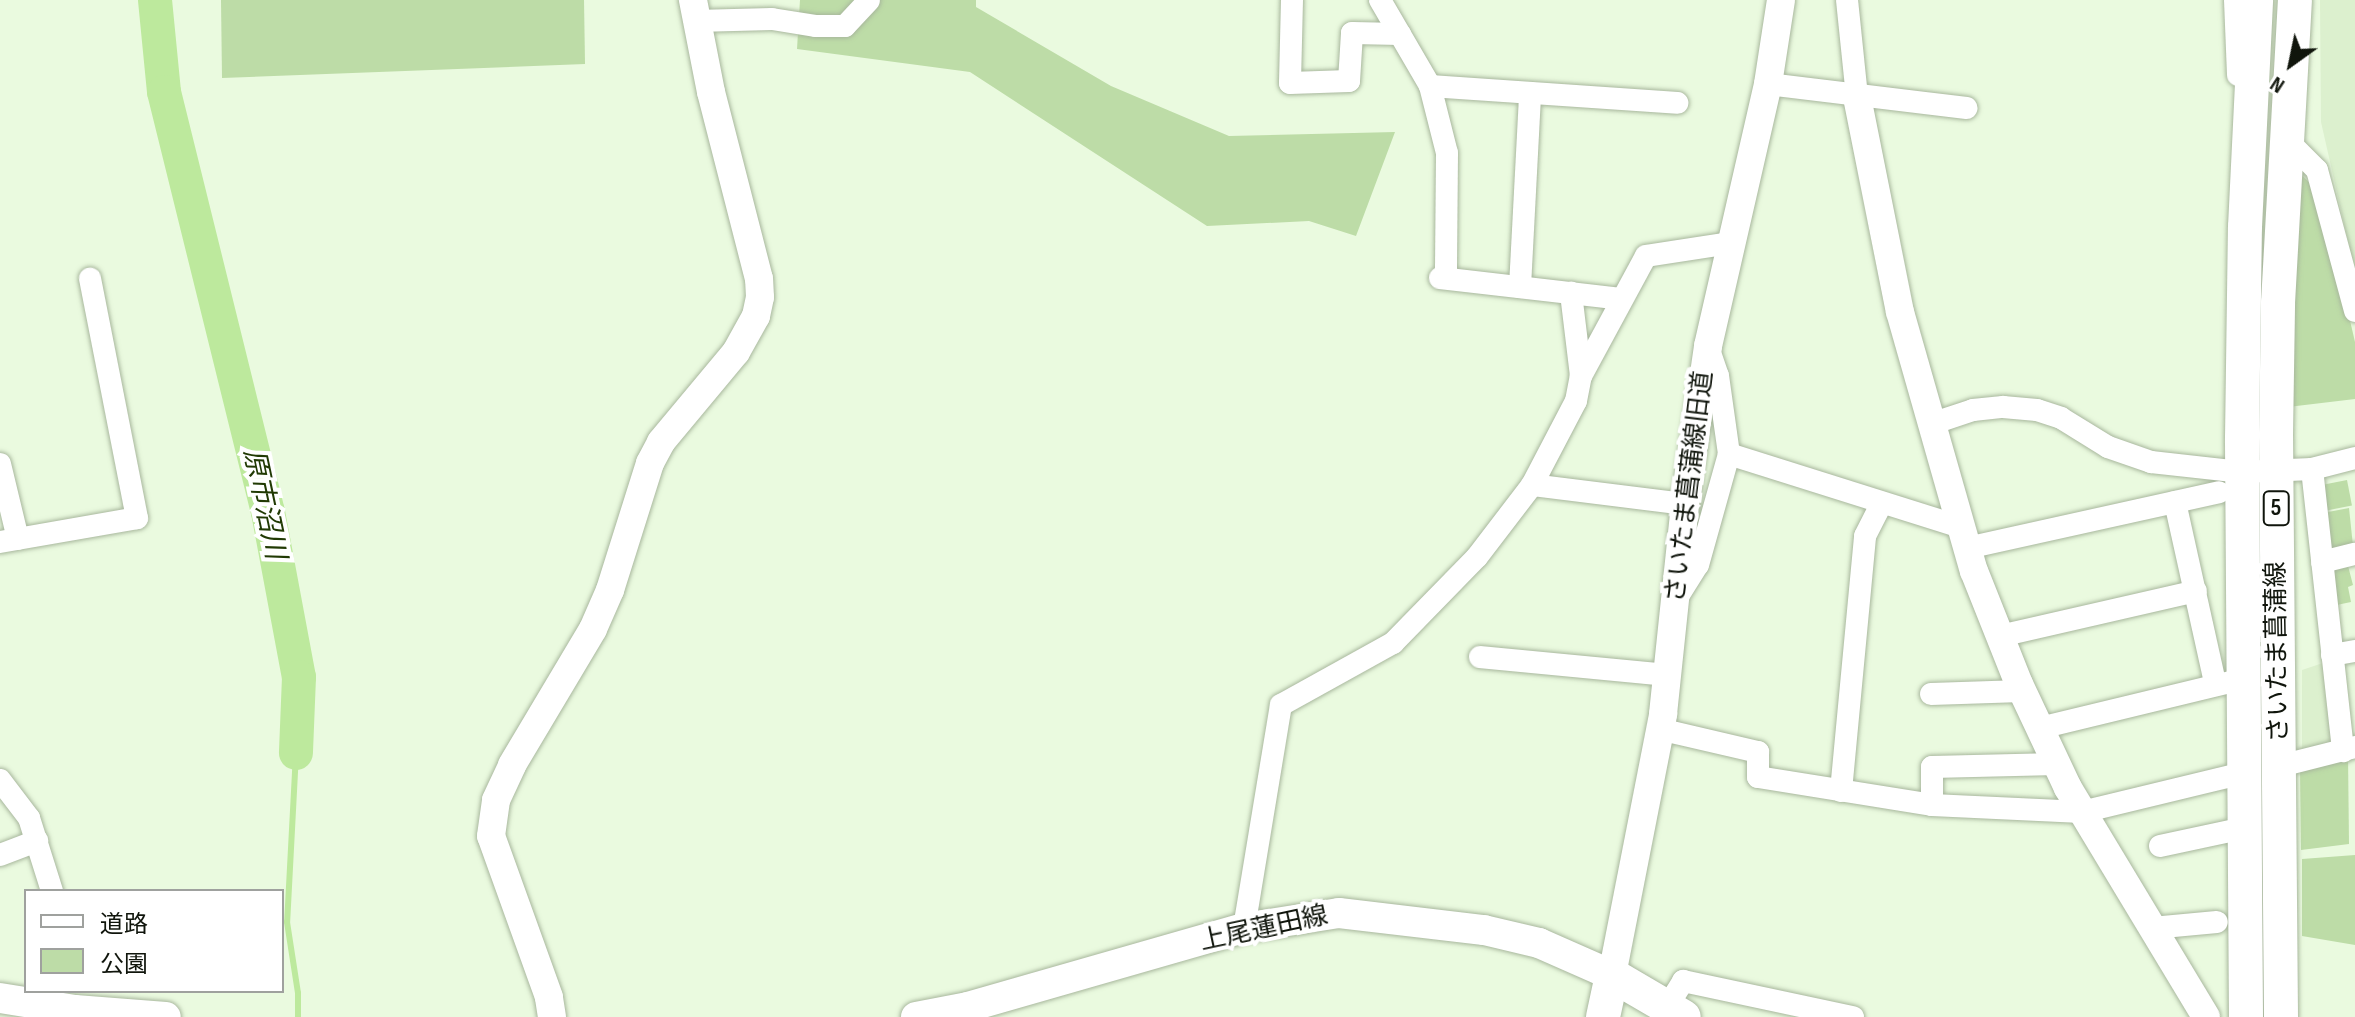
<!DOCTYPE html>
<html>
<head>
<meta charset="utf-8">
<style>
  body { margin:0 }
  #map { position:relative; width:2355px; height:1017px; overflow:hidden; background:#eafadf; font-family:"Sofia Sans Condensed","Noto Sans JP",sans-serif }
  div>[style] { position:absolute }
  [style*='--x'] { left:calc(var(--x)*1px); top:calc(var(--y)*1px); width:calc(var(--w)*1px); rotate:calc(var(--a)*1deg) }
  .built>* { inset:0; background:#dcf0ce }
  .green>* { inset:0; background:#bddca7; transform-origin:0 0 }
  .stream>* { height:6px; margin:-3px; padding:0 3px; transform-origin:3px; border-radius:3px; background:#bde99d }
  .river>* { height:34px; margin:-17px; padding:0 17px; transform-origin:17px; border-radius:17px; background:#bde99d }
  .roads { filter:drop-shadow(0 0 2px #a8b79d) drop-shadow(0 0 2px #a8b79d) }
  .minor>* { height:22px; margin:-11px; padding:0 11px; transform-origin:11px; border-radius:11px; background:#fff }
  .tertiary>* { height:28px; margin:-14px; padding:0 14px; transform-origin:14px; border-radius:14px; background:#fff }
  .secondary>* { height:30px; margin:-15px; padding:0 15px; transform-origin:15px; border-radius:15px; background:#fff }
  .primary>* { height:34px; margin:-17px; padding:0 17px; transform-origin:17px; border-radius:17px; background:#fff }
  span { translate:-50% -50%; white-space:nowrap; text-align:center; line-height:1.15; -webkit-text-stroke:8px #fff; paint-order:stroke }
  .shield-label span { padding:2px 6px; background:#fff; border:2px solid; border-radius:6px; -webkit-text-stroke-width:0 }
  .shield-label { font-size:24px; color:#10150c; font-weight:700 }
  .street-label { font-size:26px; color:#10150c }
  .water-label { font-size:28px; color:#213a04; font-style:italic }
  .legend { position:absolute; left:24px; top:889px; width:260px; height:104px; box-sizing:border-box; background:#fff; border:2px solid #9fa19e; margin:0; padding:10px 14px; list-style:none; font-size:24px; color:#10150c }
  .legend li { display:flex; align-items:center; gap:16px; height:40px }
  .legend b { width:40px; border:2px solid #9fa19e }
  .north { position:absolute; left:2251px; top:24px; width:80px; height:80px; -webkit-text-stroke:6px #fff; paint-order:stroke; rotate:213deg; font-size:22px; font-weight:700; line-height:32px; text-align:center; color:#10150c }
  .north::after { content:''; display:block; margin:auto; width:28px; height:36px; background:#10150c; clip-path:polygon(50% 0,100% 100%,50% 72%,0 100%) }
</style>
</head>
<body>
<div id="map">
  <div class="built">
    <i style="clip-path:polygon(2320px 0,2355px 0,2355px 272px,2321px 122px)"></i>
    <i style="clip-path:polygon(2323px 663px,2337px 740px,2302px 753px,2302px 670px)"></i>
  </div>
  <div class="green">
    <i style="clip-path:polygon(221px 0,584px 0,585px 64px,222px 78px)"></i>
    <i style="clip-path:polygon(800px 0,976px 0,976px 7px,1111px 86px,1229px 136px,1395px 132px,1356px 236px,1309px 221px,1207px 226px,970px 72px,797px 49px)"></i>
    <i style="clip-path:polygon(2293px 167px,2314px 187px,2327px 222px,2355px 342px,2355px 399px,2288px 407px)"></i>
    <i style="left:2347px;top:480px;width:26px;height:27px;rotate:79deg"></i>
    <i style="clip-path:polygon(2349px 508px,2353px 546px,2331px 552px,2323px 513px)"></i>
    <i style="clip-path:polygon(2347px 562px,2353px 585px,2348px 587px,2351px 602px,2332px 606px,2331px 566px)"></i>
    <i style="clip-path:polygon(2348px 755px,2349px 844px,2301px 850px,2300px 768px)"></i>
    <i style="clip-path:polygon(2355px 855px,2355px 945px,2302px 936px,2302px 859px)"></i>
  </div>
  <div class="stream">
    <i style="--x:296;--y:753;--w:169;--a:93"></i>
    <i style="--x:287;--y:922;--w:72;--a:81.2"></i>
    <i style="--x:298;--y:993;--w:24;--a:90"></i>
  </div>
  <div class="river">
    <i style="--x:155;--y:0;--w:92;--a:84.4"></i>
    <i style="--x:164;--y:92;--w:433;--a:76.1"></i>
    <i style="--x:268;--y:512;--w:168;--a:79.4"></i>
    <i style="--x:299;--y:677;--w:76;--a:92.3"></i>
  </div>
  <div class="roads">
    <div class="minor">
      <i style="--x:1292;--y:0;--w:83;--a:91.4"></i>
      <i style="--x:1290;--y:83;--w:59;--a:-1.9"></i>
      <i style="--x:1349;--y:81;--w:48;--a:-86.4"></i>
      <i style="--x:1352;--y:33;--w:48;--a:1.2"></i>
      <i style="--x:1380;--y:0;--w:99;--a:59.8"></i>
      <i style="--x:1430;--y:86;--w:69;--a:75.8"></i>
      <i style="--x:1447;--y:153;--w:125;--a:90.5"></i>
      <i style="--x:1847;--y:0;--w:98;--a:84.1"></i>
      <i style="--x:2235;--y:0;--w:75;--a:87.7"></i>
      <i style="--x:696;--y:21;--w:76;--a:-1.5"></i>
      <i style="--x:772;--y:19;--w:45;--a:9"></i>
      <i style="--x:816;--y:26;--w:29;--a:0"></i>
      <i style="--x:845;--y:26;--w:35;--a:-47"></i>
      <i style="--x:1768;--y:84;--w:200;--a:6.9"></i>
      <i style="--x:1430;--y:86;--w:248;--a:3.9"></i>
      <i style="--x:2287;--y:140;--w:42;--a:45"></i>
      <i style="--x:2317;--y:170;--w:146;--a:74.9"></i>
      <i style="--x:1440;--y:278;--w:182;--a:6.6"></i>
      <i style="--x:1520;--y:287;--w:194;--a:-87"></i>
      <i style="--x:1581;--y:376;--w:136;--a:-61.6"></i>
      <i style="--x:1646;--y:256;--w:85;--a:-8.8"></i>
      <i style="--x:1931;--y:424;--w:44;--a:-18.4"></i>
      <i style="--x:1973;--y:410;--w:30;--a:-6"></i>
      <i style="--x:2003;--y:407;--w:34;--a:5"></i>
      <i style="--x:2037;--y:410;--w:25;--a:18"></i>
      <i style="--x:2061;--y:418;--w:55;--a:31.7"></i>
      <i style="--x:2108;--y:447;--w:46;--a:19.2"></i>
      <i style="--x:2151;--y:462;--w:92;--a:6.3"></i>
      <i style="--x:2242;--y:472;--w:70;--a:-2.5"></i>
      <i style="--x:2312;--y:469;--w:44;--a:-14.3"></i>
      <i style="--x:1729;--y:454;--w:242;--a:17.5"></i>
      <i style="--x:0;--y:464;--w:77;--a:76.5"></i>
      <i style="--x:2312;--y:469;--w:284;--a:83.7"></i>
      <i style="--x:1532;--y:485;--w:95;--a:-62.4"></i>
      <i style="--x:1576;--y:401;--w:25;--a:-79"></i>
      <i style="--x:1581;--y:376;--w:84;--a:-96.9"></i>
      <i style="--x:2175;--y:502;--w:185;--a:77.5"></i>
      <i style="--x:0;--y:542;--w:139;--a:-9.9"></i>
      <i style="--x:137;--y:518;--w:244;--a:-101.1"></i>
      <i style="--x:1967;--y:548;--w:258;--a:-12.5"></i>
      <i style="--x:2322;--y:562;--w:34;--a:-14"></i>
      <i style="--x:1677;--y:598;--w:39;--a:-58"></i>
      <i style="--x:1698;--y:565;--w:115;--a:-74.4"></i>
      <i style="--x:1729;--y:454;--w:79;--a:-98"></i>
      <i style="--x:1718;--y:376;--w:31;--a:-109"></i>
      <i style="--x:2000;--y:636;--w:201;--a:-12.9"></i>
      <i style="--x:2332;--y:655;--w:23;--a:-10"></i>
      <i style="--x:1480;--y:657;--w:188;--a:5.5"></i>
      <i style="--x:1931;--y:694;--w:91;--a:-1.9"></i>
      <i style="--x:2040;--y:728;--w:208;--a:-13.6"></i>
      <i style="--x:1659;--y:729;--w:102;--a:13.1"></i>
      <i style="--x:1758;--y:752;--w:25;--a:90"></i>
      <i style="--x:1758;--y:777;--w:176;--a:9.1"></i>
      <i style="--x:1932;--y:805;--w:150;--a:2.7"></i>
      <i style="--x:2082;--y:812;--w:166;--a:-13.6"></i>
      <i style="--x:2280;--y:766;--w:77;--a:-14.2"></i>
      <i style="--x:0;--y:780;--w:48;--a:52.7"></i>
      <i style="--x:29;--y:818;--w:77;--a:72.5"></i>
      <i style="--x:1841;--y:791;--w:256;--a:-84.6"></i>
      <i style="--x:1865;--y:536;--w:37;--a:-63"></i>
      <i style="--x:1932;--y:805;--w:38;--a:-90"></i>
      <i style="--x:1932;--y:767;--w:125;--a:-1.4"></i>
      <i style="--x:2160;--y:846;--w:86;--a:-12.1"></i>
      <i style="--x:0;--y:855;--w:40;--a:-21"></i>
      <i style="--x:1244;--y:928;--w:226;--a:-80.6"></i>
      <i style="--x:1281;--y:705;--w:128;--a:-29"></i>
      <i style="--x:1393;--y:643;--w:120;--a:-45.7"></i>
      <i style="--x:1477;--y:557;--w:91;--a:-52.6"></i>
      <i style="--x:1532;--y:485;--w:154;--a:7.1"></i>
      <i style="--x:2152;--y:928;--w:65;--a:-5.3"></i>
      <i style="--x:1667;--y:1007;--w:31;--a:-58"></i>
      <i style="--x:1683;--y:981;--w:174;--a:12"></i>
    </div>
    <div class="tertiary">
      <i style="--x:1857;--y:97;--w:219;--a:78.7"></i>
      <i style="--x:1900;--y:312;--w:269;--a:74.1"></i>
      <i style="--x:1974;--y:571;--w:122;--a:68.3"></i>
      <i style="--x:2019;--y:684;--w:115;--a:64.8"></i>
      <i style="--x:2068;--y:788;--w:267;--a:58.9"></i>
      <i style="--x:1612;--y:975;--w:266;--a:-78.9"></i>
      <i style="--x:1663;--y:714;--w:211;--a:-84"></i>
      <i style="--x:1685;--y:504;--w:160;--a:-81.7"></i>
      <i style="--x:1708;--y:346;--w:269;--a:-77.1"></i>
      <i style="--x:1768;--y:84;--w:85;--a:-81.2"></i>
      <i style="--x:552;--y:1017;--w:20;--a:-99"></i>
      <i style="--x:549;--y:997;--w:171;--a:-109.8"></i>
      <i style="--x:491;--y:836;--w:36;--a:-82"></i>
      <i style="--x:496;--y:800;--w:38;--a:-65"></i>
      <i style="--x:512;--y:765;--w:158;--a:-59.2"></i>
      <i style="--x:593;--y:629;--w:43;--a:-66.4"></i>
      <i style="--x:610;--y:590;--w:133;--a:-72.5"></i>
      <i style="--x:650;--y:463;--w:24;--a:-62"></i>
      <i style="--x:661;--y:442;--w:117;--a:-50.2"></i>
      <i style="--x:736;--y:352;--w:41;--a:-60.9"></i>
      <i style="--x:756;--y:316;--w:19;--a:-78"></i>
      <i style="--x:760;--y:297;--w:18;--a:-93"></i>
      <i style="--x:759;--y:279;--w:193;--a:-104.4"></i>
      <i style="--x:711;--y:92;--w:94;--a:-101.1"></i>
    </div>
    <div class="secondary">
      <i style="--x:0;--y:998;--w:76;--a:9.1"></i>
      <i style="--x:75;--y:1010;--w:91;--a:4.4"></i>
      <i style="--x:916;--y:1017;--w:53;--a:-10.9"></i>
      <i style="--x:968;--y:1007;--w:287;--a:-16"></i>
      <i style="--x:1244;--y:928;--w:96;--a:-9"></i>
      <i style="--x:1339;--y:913;--w:146;--a:6.7"></i>
      <i style="--x:1484;--y:930;--w:57;--a:13.3"></i>
      <i style="--x:1539;--y:943;--w:80;--a:23.7"></i>
    </div>
    <div class="primary">
      <i style="--x:1603;--y:1017;--w:43;--a:-77.9"></i>
      <i style="--x:1612;--y:975;--w:83;--a:30.3"></i>
      <i style="--x:2246;--y:1017;--w:579;--a:-90.4"></i>
      <i style="--x:2242;--y:438;--w:211;--a:-89.2"></i>
      <i style="--x:2245;--y:227;--w:227;--a:-87.2"></i>
      <i style="--x:2281;--y:1017;--w:582;--a:-90.49"></i>
      <i style="--x:2276;--y:435;--w:132;--a:-89.1"></i>
      <i style="--x:2278;--y:303;--w:303;--a:-86.8"></i>
    </div>
  </div>
  <div class="shield-label">
    <span style="left:2276px;top:508px">5</span>
  </div>
  <div class="street-label">
    <span style="left:1690px;top:487px;rotate:-83deg">さいたま菖蒲線旧道</span>
    <span style="left:2278px;top:652px;rotate:-91deg">さいたま菖蒲線</span>
    <span style="left:1264px;top:929px;rotate:-12deg">上尾蓮田線</span>
  </div>
  <div class="water-label">
    <span style="left:264px;top:504px;rotate:78deg">原市沼川</span>
  </div>
  <ul class="legend">
  <li><b style="height:10px;background:#fff"></b>道路</li>
  <li><b style="height:22px;background:#bddca7"></b>公園</li>
  </ul>
  <div class="north">N</div>
</div>
</body>
</html>
